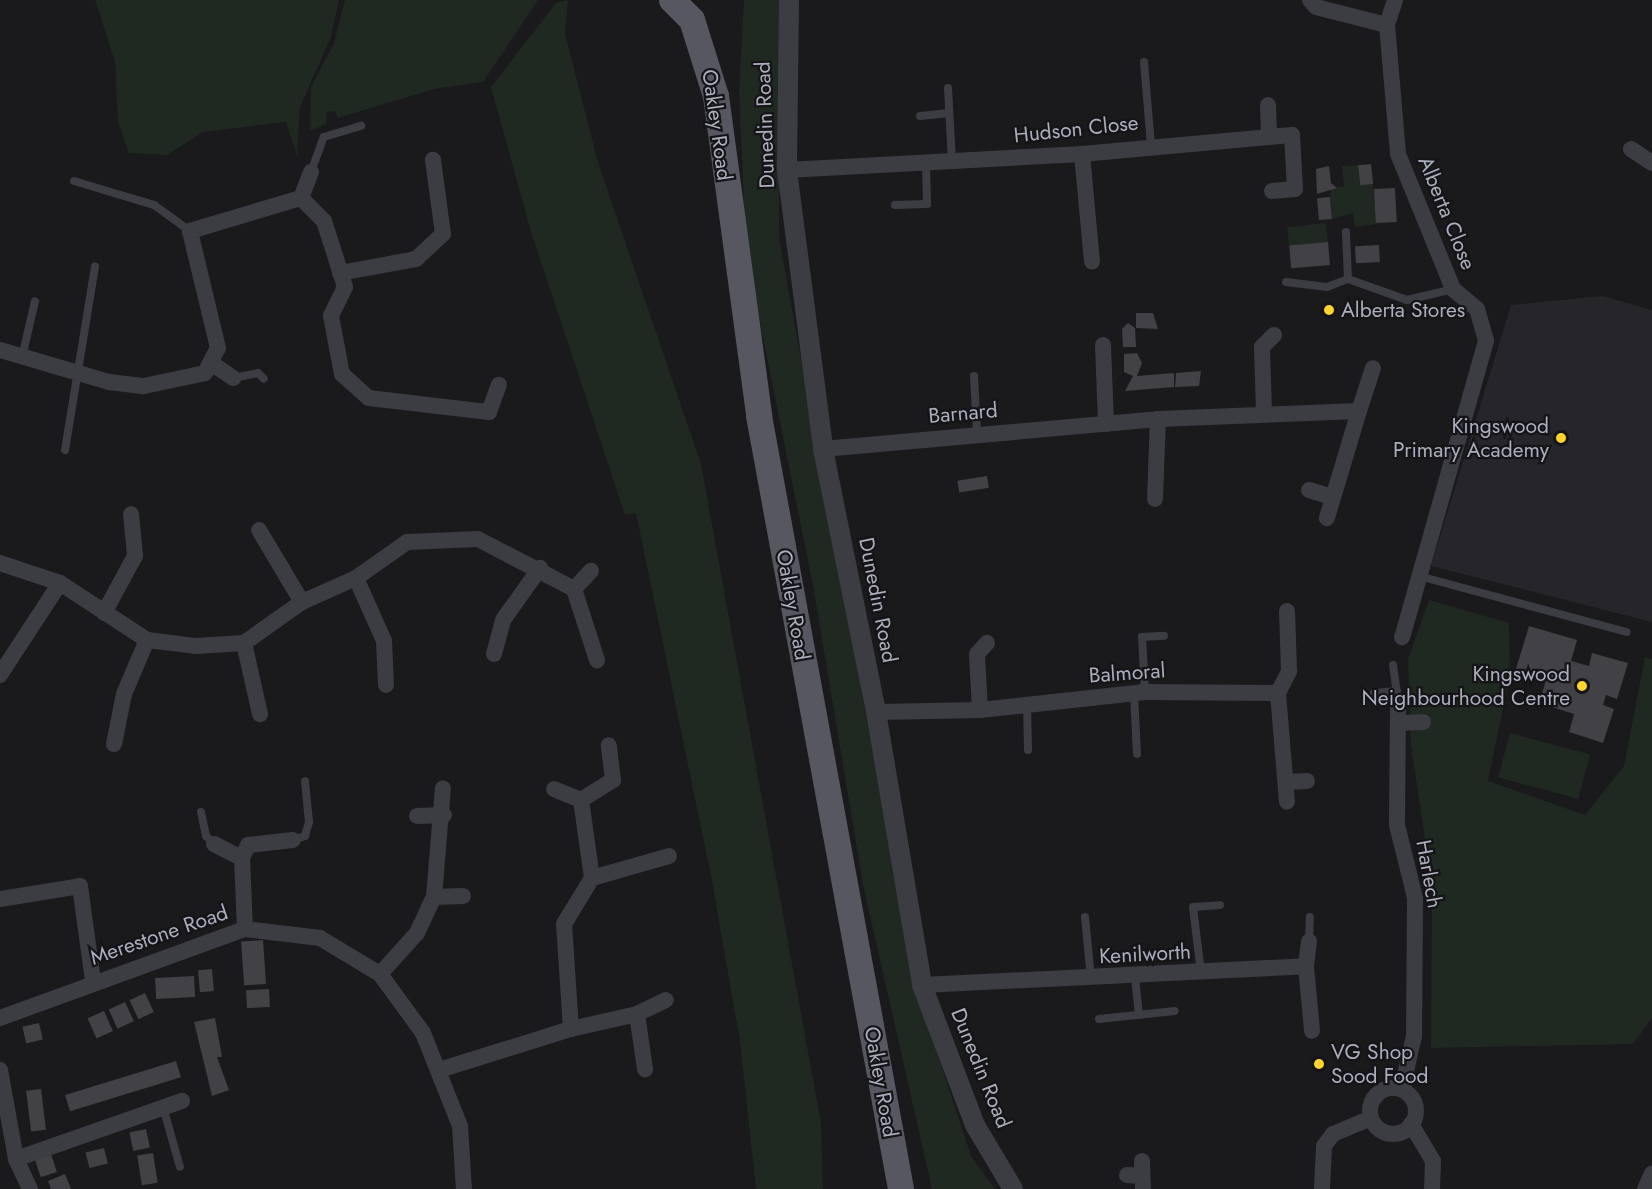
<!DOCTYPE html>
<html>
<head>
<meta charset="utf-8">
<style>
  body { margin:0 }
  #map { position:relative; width:1652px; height:1189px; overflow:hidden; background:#1a191c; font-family:Jost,sans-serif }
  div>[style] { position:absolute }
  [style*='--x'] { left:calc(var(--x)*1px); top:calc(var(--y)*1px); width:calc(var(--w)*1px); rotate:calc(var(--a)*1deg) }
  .built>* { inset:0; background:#262529 }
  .green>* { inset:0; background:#1f2821; transform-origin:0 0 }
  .building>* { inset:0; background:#414146; transform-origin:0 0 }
  .service>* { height:8px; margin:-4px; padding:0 4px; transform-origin:4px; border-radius:4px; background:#3c3c43 }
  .minor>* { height:16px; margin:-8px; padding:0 8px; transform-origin:8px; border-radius:8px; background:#3c3c43 }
  .minor>.ring { margin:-8px; padding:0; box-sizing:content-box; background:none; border:16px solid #3c3c43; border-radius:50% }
  .tertiary>* { height:20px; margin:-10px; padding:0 10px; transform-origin:10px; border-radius:10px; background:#3c3c43 }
  .primary>* { height:26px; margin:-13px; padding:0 13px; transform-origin:13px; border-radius:13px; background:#565761 }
  .dots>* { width:16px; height:16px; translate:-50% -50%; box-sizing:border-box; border:3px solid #151417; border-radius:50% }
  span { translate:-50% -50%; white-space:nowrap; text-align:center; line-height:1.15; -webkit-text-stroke:4.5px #151417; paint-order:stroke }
  .street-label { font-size:21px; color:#abaebc }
  .poi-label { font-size:21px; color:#abaebc }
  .left { translate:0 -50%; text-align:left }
  .right { translate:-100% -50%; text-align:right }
</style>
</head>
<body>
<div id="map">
  <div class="built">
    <i style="clip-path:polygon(1603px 296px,1652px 310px,1652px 622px,1431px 566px,1511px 305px)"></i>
  </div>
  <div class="green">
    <i style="clip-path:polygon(95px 0,339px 0,331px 37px,300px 107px,297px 156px,286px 122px,203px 132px,167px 155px,129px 153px,118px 122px,115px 62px)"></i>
    <i style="clip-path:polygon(345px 0,538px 0,483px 82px,434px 89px,338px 118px,335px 111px,327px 112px,326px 124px,310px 131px,311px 87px,334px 43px)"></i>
    <i style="clip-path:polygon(568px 0,565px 33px,597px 159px,701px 464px,821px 1123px,823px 1189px,756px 1189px,740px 1042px,712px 881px,636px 513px,625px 515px,531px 232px,491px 87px,556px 3px)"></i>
    <i style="clip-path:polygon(744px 0,780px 0,779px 238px,916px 989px,971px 1156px,995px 1189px,932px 1189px,863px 885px,814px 591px,746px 253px,739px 90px)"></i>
    <i style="clip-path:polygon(1358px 165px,1360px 185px,1373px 184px,1377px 224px,1355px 227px,1353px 213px,1332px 219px,1330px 197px,1331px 188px,1344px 186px,1342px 166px)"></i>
    <i style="left:1326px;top:223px;width:19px;height:39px;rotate:84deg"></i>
    <i style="clip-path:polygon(1429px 600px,1509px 623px,1510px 674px,1488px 781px,1585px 815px,1624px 766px,1645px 657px,1652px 659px,1652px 1018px,1633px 1044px,1431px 1048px,1432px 885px,1411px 746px,1408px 659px)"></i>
    <i style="left:1510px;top:733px;width:83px;height:46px;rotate:15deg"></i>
  </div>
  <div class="building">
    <i style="left:1371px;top:164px;width:20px;height:13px;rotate:84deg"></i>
    <i style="clip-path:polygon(1329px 166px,1331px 183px,1337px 188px,1317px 194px,1316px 169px)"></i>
    <i style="left:1395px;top:188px;width:34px;height:21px;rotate:87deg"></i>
    <i style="left:1330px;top:197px;width:22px;height:13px;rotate:85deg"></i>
    <i style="left:1328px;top:242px;width:23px;height:39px;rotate:85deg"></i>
    <i style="left:1379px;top:245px;width:17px;height:24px;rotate:87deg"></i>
    <i style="clip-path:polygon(1136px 313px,1153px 313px,1158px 329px,1136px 328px)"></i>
    <i style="clip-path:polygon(1128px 323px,1135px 328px,1136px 347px,1123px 347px,1122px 329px)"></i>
    <i style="clip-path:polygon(1137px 353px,1142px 363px,1137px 376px,1174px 373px,1174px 387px,1125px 391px,1133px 376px,1124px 372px,1124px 354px)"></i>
    <i style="clip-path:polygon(1201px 371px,1199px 386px,1175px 387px,1176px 373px)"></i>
    <i style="left:987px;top:476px;width:12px;height:30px;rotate:81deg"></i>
    <i style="clip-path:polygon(1529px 626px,1577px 640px,1571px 661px,1589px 666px,1592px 653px,1628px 663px,1617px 699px,1606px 695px,1603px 705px,1614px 709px,1603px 743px,1569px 732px,1574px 714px,1539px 703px,1547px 677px,1516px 669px)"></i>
    <i style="left:263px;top:940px;width:44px;height:22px;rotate:86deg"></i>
    <i style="left:212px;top:969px;width:22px;height:14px;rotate:85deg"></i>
    <i style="left:194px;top:976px;width:21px;height:39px;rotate:87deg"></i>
    <i style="left:269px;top:989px;width:18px;height:23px;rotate:87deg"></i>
    <i style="left:145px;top:993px;width:21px;height:17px;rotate:65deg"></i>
    <i style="left:125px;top:1002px;width:21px;height:18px;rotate:65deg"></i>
    <i style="left:104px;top:1011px;width:22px;height:18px;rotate:66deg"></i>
    <i style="clip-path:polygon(215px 1018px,222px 1057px,217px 1057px,229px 1090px,212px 1096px,194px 1022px)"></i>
    <i style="left:39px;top:1023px;width:17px;height:17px;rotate:77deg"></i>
    <i style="left:176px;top:1061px;width:17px;height:116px;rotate:73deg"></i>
    <i style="left:41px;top:1089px;width:41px;height:15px;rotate:83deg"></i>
    <i style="left:146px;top:1129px;width:19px;height:17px;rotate:78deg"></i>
    <i style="left:104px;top:1148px;width:16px;height:19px;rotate:76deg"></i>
    <i style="left:153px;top:1153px;width:30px;height:16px;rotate:81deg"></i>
    <i style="left:51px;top:1154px;width:19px;height:17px;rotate:72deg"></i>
    <i style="clip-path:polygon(65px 1174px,71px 1189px,51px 1189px,48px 1181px)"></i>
  </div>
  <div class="service">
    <i style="--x:1144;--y:62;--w:83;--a:85.2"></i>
    <i style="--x:948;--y:88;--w:74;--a:86.9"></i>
    <i style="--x:920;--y:116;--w:29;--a:-6"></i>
    <i style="--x:311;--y:172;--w:37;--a:-70"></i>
    <i style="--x:324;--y:137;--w:39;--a:-17"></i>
    <i style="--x:74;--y:181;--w:84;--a:16.7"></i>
    <i style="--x:154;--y:205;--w:44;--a:35.8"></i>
    <i style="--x:895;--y:205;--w:32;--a:-2"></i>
    <i style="--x:927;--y:204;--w:40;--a:-91.4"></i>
    <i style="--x:1346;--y:232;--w:47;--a:87.6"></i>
    <i style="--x:1348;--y:279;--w:63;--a:19.6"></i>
    <i style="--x:1407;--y:300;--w:47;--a:-13.4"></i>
    <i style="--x:1286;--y:282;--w:41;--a:7"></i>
    <i style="--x:1327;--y:287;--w:22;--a:-21"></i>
    <i style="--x:23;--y:353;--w:53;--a:-77"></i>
    <i style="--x:974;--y:376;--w:58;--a:87"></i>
    <i style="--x:233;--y:378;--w:25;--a:-11"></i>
    <i style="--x:258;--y:373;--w:8;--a:45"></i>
    <i style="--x:65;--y:450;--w:186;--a:-80.7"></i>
    <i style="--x:1419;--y:576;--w:215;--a:15.1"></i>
    <i style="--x:1393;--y:665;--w:37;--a:82"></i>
    <i style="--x:1145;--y:692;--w:55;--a:-93.1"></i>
    <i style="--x:1142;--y:637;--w:22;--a:-3"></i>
    <i style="--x:1134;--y:693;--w:61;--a:87.2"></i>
    <i style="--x:1374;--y:693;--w:23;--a:-5"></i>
    <i style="--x:1027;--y:705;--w:45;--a:88.7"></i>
    <i style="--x:201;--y:812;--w:25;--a:78"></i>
    <i style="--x:206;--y:836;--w:11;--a:45"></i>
    <i style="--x:293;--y:840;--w:13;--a:-18"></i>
    <i style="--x:305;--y:836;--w:15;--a:-74"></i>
    <i style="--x:309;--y:822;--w:41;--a:-95.6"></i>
    <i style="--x:1085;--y:917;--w:62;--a:84.5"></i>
    <i style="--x:1309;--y:941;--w:24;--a:-88"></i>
    <i style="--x:1201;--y:973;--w:66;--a:-96.9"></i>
    <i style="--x:1193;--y:907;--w:27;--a:-4"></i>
    <i style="--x:1135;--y:977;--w:38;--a:84"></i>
    <i style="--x:1099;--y:1019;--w:76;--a:-6"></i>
    <i style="--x:163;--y:1107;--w:62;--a:74.2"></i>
  </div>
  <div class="minor">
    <i style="--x:1310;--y:0;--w:9;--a:49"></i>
    <i style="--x:1316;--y:7;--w:73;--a:14.2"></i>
    <i style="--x:1395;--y:0;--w:26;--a:108"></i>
    <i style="--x:1387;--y:25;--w:129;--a:85.1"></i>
    <i style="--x:1398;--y:154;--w:146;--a:67.8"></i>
    <i style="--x:1453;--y:289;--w:31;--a:40"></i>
    <i style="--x:1477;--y:309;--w:33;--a:74"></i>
    <i style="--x:1486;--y:341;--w:308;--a:105.8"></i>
    <i style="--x:1268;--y:105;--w:31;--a:88"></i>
    <i style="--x:1631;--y:149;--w:25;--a:34"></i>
    <i style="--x:1082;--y:154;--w:108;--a:84.7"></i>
    <i style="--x:787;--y:170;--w:295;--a:-3.1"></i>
    <i style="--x:1082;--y:154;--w:211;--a:-5.2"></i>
    <i style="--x:1292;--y:135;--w:54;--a:86.8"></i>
    <i style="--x:1295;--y:189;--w:23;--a:175"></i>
    <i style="--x:301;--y:198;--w:28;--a:-69"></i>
    <i style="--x:340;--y:273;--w:77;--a:-10.4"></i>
    <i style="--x:416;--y:259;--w:37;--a:-43"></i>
    <i style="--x:443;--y:234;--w:75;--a:-97.7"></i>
    <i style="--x:1103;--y:345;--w:79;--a:87.8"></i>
    <i style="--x:0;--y:350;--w:114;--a:16.4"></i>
    <i style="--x:109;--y:382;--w:35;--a:7"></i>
    <i style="--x:144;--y:386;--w:62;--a:-12"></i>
    <i style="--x:205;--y:373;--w:28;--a:-63"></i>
    <i style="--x:218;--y:348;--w:120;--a:-103.5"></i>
    <i style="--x:190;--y:231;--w:116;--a:-16.6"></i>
    <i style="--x:301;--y:198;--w:33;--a:45"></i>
    <i style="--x:324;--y:221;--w:69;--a:72.3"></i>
    <i style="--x:345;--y:287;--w:32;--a:116"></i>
    <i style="--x:331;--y:316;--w:59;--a:79.3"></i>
    <i style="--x:342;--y:374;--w:36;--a:42"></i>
    <i style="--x:369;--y:398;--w:121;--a:6.7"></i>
    <i style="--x:489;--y:412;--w:29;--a:-70"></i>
    <i style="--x:211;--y:363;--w:27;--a:34"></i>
    <i style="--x:1359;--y:411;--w:45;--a:-72"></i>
    <i style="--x:1264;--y:412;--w:65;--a:-91.8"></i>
    <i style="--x:1262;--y:347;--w:17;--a:-45"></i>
    <i style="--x:823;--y:449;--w:336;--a:-5.1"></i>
    <i style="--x:1158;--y:419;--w:201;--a:-2.3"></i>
    <i style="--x:1359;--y:411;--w:112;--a:106.7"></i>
    <i style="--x:1309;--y:490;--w:24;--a:17"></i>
    <i style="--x:1155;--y:499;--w:80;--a:-87.9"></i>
    <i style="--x:259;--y:530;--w:84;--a:59.2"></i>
    <i style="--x:0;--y:563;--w:63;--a:18.4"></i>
    <i style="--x:60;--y:583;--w:104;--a:33.2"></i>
    <i style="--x:147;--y:640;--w:48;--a:7.1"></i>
    <i style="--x:195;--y:646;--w:49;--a:-3.5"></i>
    <i style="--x:244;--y:643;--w:71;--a:-35.3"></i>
    <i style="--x:302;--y:602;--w:59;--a:-24"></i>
    <i style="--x:356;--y:578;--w:62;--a:-35.2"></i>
    <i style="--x:407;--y:542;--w:71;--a:-2.4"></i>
    <i style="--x:478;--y:539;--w:108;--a:27.5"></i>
    <i style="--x:574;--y:589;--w:75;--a:72.1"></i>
    <i style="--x:356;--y:578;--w:69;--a:66"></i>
    <i style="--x:384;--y:641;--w:44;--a:87.4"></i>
    <i style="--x:574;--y:589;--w:25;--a:-47"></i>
    <i style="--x:104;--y:613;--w:65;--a:-61.5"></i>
    <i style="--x:135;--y:556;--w:42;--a:-95.4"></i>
    <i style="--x:244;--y:643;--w:73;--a:77.3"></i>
    <i style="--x:494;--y:654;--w:35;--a:-75"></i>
    <i style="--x:503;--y:620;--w:64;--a:-54.6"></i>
    <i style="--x:0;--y:675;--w:110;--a:-56.9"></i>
    <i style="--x:1278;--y:693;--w:25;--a:-63"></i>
    <i style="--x:1289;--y:671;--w:60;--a:-91.9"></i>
    <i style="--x:1398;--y:702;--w:123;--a:90.5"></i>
    <i style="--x:1397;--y:825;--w:75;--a:76.1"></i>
    <i style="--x:1415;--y:898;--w:138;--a:90.4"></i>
    <i style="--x:1414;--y:1036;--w:54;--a:102.8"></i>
    <i style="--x:980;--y:710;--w:56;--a:-93.1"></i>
    <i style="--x:977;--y:654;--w:15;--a:-48"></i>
    <i style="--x:876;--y:712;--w:104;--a:-1.1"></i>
    <i style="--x:980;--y:710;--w:166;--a:-6.2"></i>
    <i style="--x:1145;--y:692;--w:133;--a:0.4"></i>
    <i style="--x:1278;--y:693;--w:109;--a:85.3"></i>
    <i style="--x:1398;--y:723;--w:25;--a:-2"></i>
    <i style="--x:114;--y:744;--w:51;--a:-78.7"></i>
    <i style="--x:124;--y:694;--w:59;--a:-66.9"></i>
    <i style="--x:1286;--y:782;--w:21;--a:-3"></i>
    <i style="--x:581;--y:800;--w:38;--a:-32"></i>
    <i style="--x:613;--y:780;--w:35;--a:-97"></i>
    <i style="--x:417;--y:816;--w:27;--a:-2"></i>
    <i style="--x:214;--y:844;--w:31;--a:27"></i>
    <i style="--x:592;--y:878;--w:80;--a:-15.9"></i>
    <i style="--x:434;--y:897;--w:29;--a:-2"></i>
    <i style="--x:0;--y:899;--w:81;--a:-9.2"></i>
    <i style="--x:80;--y:886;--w:96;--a:82.2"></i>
    <i style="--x:245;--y:929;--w:71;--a:-92.4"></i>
    <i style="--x:242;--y:858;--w:14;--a:-65"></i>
    <i style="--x:248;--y:845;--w:45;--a:-6.3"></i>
    <i style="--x:1306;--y:966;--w:25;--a:-83"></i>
    <i style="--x:380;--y:974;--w:55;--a:-47.9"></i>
    <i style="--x:417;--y:933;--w:40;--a:-65"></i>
    <i style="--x:434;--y:897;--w:109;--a:-85.3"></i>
    <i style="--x:922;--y:985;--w:384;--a:-2.8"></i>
    <i style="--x:1306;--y:966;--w:65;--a:84.7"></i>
    <i style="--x:637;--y:1014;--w:32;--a:-26"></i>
    <i style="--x:0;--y:1018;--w:261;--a:-20"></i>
    <i style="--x:245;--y:929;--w:76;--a:6.8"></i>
    <i style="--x:320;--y:938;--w:70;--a:31"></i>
    <i style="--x:380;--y:974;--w:73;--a:53.9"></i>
    <i style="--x:423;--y:1033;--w:100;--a:68.3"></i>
    <i style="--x:460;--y:1126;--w:63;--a:86.4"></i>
    <i style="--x:571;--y:1029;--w:68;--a:-12.8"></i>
    <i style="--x:637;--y:1014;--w:56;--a:81.7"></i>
    <i style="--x:0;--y:1070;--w:90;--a:79.8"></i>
    <i style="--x:16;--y:1159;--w:33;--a:65"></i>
    <i style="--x:439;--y:1070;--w:138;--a:-17.3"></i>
    <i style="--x:571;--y:1029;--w:105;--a:-93.8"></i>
    <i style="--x:564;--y:924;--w:54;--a:-58.7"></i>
    <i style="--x:592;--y:878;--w:79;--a:-98"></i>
    <i style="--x:581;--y:800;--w:29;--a:-158"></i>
    <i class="ring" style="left:1370px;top:1088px;width:30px;height:30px"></i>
    <i style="--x:1411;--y:1124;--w:43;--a:59.3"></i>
    <i style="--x:1433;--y:1161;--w:28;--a:92"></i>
    <i style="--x:16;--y:1159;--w:176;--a:-19.3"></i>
    <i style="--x:1142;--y:1161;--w:28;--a:88"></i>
    <i style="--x:1127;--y:1175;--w:15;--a:4"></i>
    <i style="--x:1322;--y:1189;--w:43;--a:-87.3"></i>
    <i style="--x:1324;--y:1146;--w:15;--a:-53"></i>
    <i style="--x:1333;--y:1134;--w:41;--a:-22.8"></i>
    <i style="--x:1645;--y:1189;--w:17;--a:-66"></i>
  </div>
  <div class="tertiary">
    <i style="--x:789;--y:0;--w:170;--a:90.7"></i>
    <i style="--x:787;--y:170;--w:281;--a:82.6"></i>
    <i style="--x:823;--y:449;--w:268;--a:78.6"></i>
    <i style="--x:876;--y:712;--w:277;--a:80.4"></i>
    <i style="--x:922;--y:985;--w:150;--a:69.3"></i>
    <i style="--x:975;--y:1125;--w:74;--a:59.3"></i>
  </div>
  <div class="primary">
    <i style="--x:672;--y:0;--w:28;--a:45"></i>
    <i style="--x:692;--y:20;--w:80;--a:72.5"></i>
    <i style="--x:716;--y:96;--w:323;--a:82.3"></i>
    <i style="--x:759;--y:416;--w:786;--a:79.59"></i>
  </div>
  <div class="dots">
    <i style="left:1329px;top:310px;background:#ffd42e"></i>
    <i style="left:1561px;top:438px;background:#ffd42e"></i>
    <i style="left:1582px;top:686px;background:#ffd42e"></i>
    <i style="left:1319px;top:1064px;background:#ffd42e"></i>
  </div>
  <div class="street-label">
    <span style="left:717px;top:125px;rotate:82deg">Oakley Road</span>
    <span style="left:765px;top:125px;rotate:-92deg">Dunedin Road</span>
    <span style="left:1076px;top:129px;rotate:-6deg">Hudson Close</span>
    <span style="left:1447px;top:213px;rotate:68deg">Alberta Close</span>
    <span style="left:963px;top:413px;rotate:-5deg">Barnard</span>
    <span style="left:878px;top:600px;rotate:79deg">Dunedin Road</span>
    <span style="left:793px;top:605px;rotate:80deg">Oakley Road</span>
    <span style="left:1127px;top:673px;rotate:-4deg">Balmoral</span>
    <span style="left:1429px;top:874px;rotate:80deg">Harlech</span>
    <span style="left:159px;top:935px;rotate:-19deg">Merestone Road</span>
    <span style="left:1145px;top:954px;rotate:-3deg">Kenilworth</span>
    <span style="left:981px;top:1068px;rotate:68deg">Dunedin Road</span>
    <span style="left:881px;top:1082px;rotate:80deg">Oakley Road</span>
  </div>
  <div class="poi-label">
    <span class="left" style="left:1341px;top:310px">Alberta Stores</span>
    <span class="right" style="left:1549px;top:438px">Kingswood<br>Primary Academy</span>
    <span class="right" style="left:1570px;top:686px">Kingswood<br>Neighbourhood Centre</span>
    <span class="left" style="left:1331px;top:1064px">VG Shop<br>Sood Food</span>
  </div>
</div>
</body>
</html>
